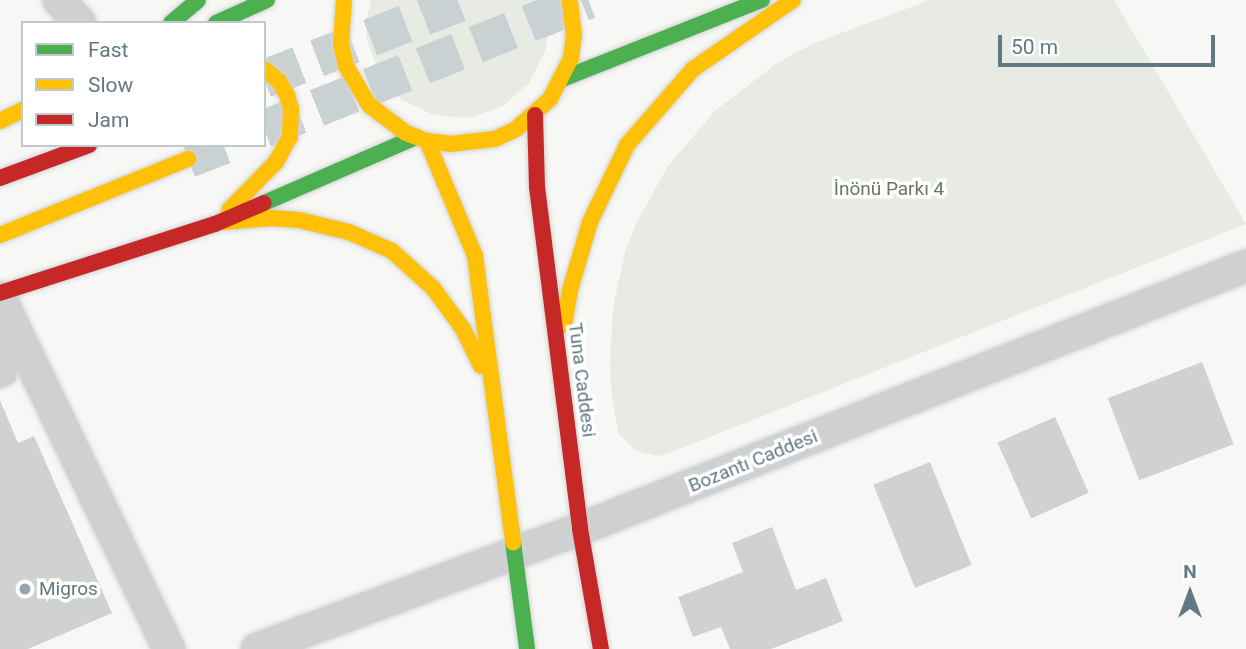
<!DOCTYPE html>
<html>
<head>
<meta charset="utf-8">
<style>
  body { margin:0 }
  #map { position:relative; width:1246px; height:649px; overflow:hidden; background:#f7f7f6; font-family:Roboto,sans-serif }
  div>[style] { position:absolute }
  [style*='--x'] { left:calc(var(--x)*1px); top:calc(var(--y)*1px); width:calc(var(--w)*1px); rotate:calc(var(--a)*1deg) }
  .green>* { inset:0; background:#e8eae4 }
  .building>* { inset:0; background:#d0d2d2; transform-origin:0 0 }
  .highway-tunnel>* { height:38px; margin-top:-19px; transform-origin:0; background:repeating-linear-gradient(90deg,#cad1d3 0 38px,transparent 0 57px) }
  .roads { filter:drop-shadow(0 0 2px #d3d4d4) drop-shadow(0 0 2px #d3d4d4) }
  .lane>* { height:16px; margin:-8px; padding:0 8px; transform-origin:8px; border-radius:8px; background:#cfd0d1 }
  .street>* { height:32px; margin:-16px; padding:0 16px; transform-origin:16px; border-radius:16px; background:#cfd0d1 }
  .fast>* { height:16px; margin:-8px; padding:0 8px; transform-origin:8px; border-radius:8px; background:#4caf50 }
  .slow>* { height:16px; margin:-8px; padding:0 8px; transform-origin:8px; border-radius:8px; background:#ffc107 }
  .jam>* { height:16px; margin:-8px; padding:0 8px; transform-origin:8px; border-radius:8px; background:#c62828 }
  .dots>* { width:19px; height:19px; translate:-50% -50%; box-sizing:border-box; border:4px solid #fff; border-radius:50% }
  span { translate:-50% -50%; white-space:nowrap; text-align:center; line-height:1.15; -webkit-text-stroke:7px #fff; paint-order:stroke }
  .park-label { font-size:19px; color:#697960 }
  .street-label { font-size:19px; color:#617982 }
  .poi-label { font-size:19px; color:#617982 }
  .left { translate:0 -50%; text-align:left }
  .legend { position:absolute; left:21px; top:21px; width:245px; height:126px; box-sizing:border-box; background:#fff; border:2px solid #c0c9cd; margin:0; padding:9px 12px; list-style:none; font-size:21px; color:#617982 }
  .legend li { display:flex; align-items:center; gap:14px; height:35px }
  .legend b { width:35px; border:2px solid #c0c9cd }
  .north { position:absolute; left:1155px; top:558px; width:70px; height:70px; -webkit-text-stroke:5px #fff; paint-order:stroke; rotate:0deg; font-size:19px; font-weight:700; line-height:28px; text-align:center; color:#617982 }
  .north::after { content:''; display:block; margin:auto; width:24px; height:32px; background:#617982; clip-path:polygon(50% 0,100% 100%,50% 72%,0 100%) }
  .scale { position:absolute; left:998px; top:35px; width:217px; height:32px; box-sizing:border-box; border:4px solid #617982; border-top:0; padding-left:9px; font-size:21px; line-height:24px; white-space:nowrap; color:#617982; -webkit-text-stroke:5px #fff; paint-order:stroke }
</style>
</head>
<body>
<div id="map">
  <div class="green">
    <i style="clip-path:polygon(371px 0,543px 0,548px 34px,545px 51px,529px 83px,503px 106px,469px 118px,434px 115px,402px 100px,379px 73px,367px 40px,366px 22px)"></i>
    <i style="clip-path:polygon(930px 0,1114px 0,1246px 224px,667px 454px,657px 456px,636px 451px,619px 434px,612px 399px,610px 362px,613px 308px,625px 252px,636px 224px,668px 166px,715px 111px,777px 63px,812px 44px)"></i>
  </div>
  <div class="building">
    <i style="left:1202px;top:362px;width:88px;height:101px;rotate:69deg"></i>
    <i style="clip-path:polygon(0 400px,18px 443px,34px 436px,112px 613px,28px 649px,0 649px)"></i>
    <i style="left:1055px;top:417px;width:83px;height:63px;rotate:66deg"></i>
    <i style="left:930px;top:462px;width:111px;height:61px;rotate:68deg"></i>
    <i style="clip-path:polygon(772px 527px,796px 590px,826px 578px,843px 621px,771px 649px,730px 649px,721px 627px,693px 637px,678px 597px,743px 572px,732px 543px)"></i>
  </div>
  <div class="highway-tunnel">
    <i style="--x:264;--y:79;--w:218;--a:-21.3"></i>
    <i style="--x:264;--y:129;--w:349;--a:-21.7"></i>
    <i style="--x:188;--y:159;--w:39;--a:-21"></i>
  </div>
  <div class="roads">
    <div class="lane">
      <i style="--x:0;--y:380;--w:9;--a:-27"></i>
      <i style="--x:8;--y:376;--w:55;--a:-97.3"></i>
    </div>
    <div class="street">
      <i style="--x:59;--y:0;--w:31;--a:48"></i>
      <i style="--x:0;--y:298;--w:390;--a:64.3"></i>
      <i style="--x:257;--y:649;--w:345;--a:-20.4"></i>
      <i style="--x:580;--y:529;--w:716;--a:-21.55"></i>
    </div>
    <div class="fast">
      <i style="--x:171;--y:23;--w:35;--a:-40"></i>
      <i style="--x:216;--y:23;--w:56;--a:-24.3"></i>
      <i style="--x:562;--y:79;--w:215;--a:-21.6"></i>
      <i style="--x:264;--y:203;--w:166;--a:-23.5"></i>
      <i style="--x:513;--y:542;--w:108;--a:82.5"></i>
    </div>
    <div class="slow">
      <i style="--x:344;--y:0;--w:44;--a:93.9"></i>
      <i style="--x:341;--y:44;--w:23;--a:77"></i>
      <i style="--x:346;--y:66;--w:45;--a:59.5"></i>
      <i style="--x:369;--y:105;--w:46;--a:37.1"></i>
      <i style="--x:406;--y:133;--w:22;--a:21"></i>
      <i style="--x:427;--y:141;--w:23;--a:7"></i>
      <i style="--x:450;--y:144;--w:45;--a:-6.3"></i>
      <i style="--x:495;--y:139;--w:23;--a:-25"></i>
      <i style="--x:516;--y:129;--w:45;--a:-41.4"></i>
      <i style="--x:550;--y:99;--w:46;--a:-62.9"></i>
      <i style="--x:571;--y:58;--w:23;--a:-83"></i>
      <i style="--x:574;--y:35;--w:35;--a:-97"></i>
      <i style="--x:0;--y:121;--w:25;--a:-26"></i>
      <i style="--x:427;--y:141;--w:125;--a:67.3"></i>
      <i style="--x:475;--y:256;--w:289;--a:82.4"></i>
      <i style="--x:229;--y:210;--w:67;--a:-45.6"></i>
      <i style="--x:276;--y:162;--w:29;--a:-61"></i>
      <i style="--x:290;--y:137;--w:28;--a:-88"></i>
      <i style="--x:291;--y:109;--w:15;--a:-106"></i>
      <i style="--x:287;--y:95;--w:16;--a:-120"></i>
      <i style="--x:279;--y:81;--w:19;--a:-141"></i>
      <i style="--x:224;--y:222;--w:47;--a:-4.9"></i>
      <i style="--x:271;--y:218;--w:28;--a:4"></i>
      <i style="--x:299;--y:220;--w:51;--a:13.5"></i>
      <i style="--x:349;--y:232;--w:47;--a:23.8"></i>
      <i style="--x:392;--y:251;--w:55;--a:42.1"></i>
      <i style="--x:433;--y:288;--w:51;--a:53.8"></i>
      <i style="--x:463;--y:329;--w:41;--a:64.1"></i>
      <i style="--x:0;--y:235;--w:203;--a:-22"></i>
      <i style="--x:564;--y:325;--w:39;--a:-80"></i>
      <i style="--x:571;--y:287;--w:68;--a:-73.7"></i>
      <i style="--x:590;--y:222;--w:85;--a:-64.3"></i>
      <i style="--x:627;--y:145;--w:101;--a:-49"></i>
      <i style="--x:693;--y:69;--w:121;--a:-34.6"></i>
    </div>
    <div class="jam">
      <i style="--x:535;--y:115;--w:72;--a:88.4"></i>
      <i style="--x:537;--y:187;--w:345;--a:82.8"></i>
      <i style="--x:580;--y:529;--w:122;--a:80.1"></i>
      <i style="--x:0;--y:178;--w:95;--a:-20.3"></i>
      <i style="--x:0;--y:293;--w:226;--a:-17.8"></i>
      <i style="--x:215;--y:224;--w:53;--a:-23.2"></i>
    </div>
  </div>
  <div class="dots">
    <i style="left:25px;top:589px;background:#96a5ab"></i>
  </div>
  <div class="park-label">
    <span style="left:889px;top:189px">İnönü Parkı 4</span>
  </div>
  <div class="street-label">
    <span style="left:582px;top:380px;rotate:83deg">Tuna Caddesi</span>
    <span style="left:753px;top:461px;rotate:-22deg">Bozantı Caddesi</span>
  </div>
  <div class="poi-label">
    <span class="left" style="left:39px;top:589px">Migros</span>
  </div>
  <ul class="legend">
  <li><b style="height:9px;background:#4caf50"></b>Fast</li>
  <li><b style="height:9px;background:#ffc107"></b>Slow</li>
  <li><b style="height:9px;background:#c62828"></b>Jam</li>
  </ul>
  <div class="north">N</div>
  <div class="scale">50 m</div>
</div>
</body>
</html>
